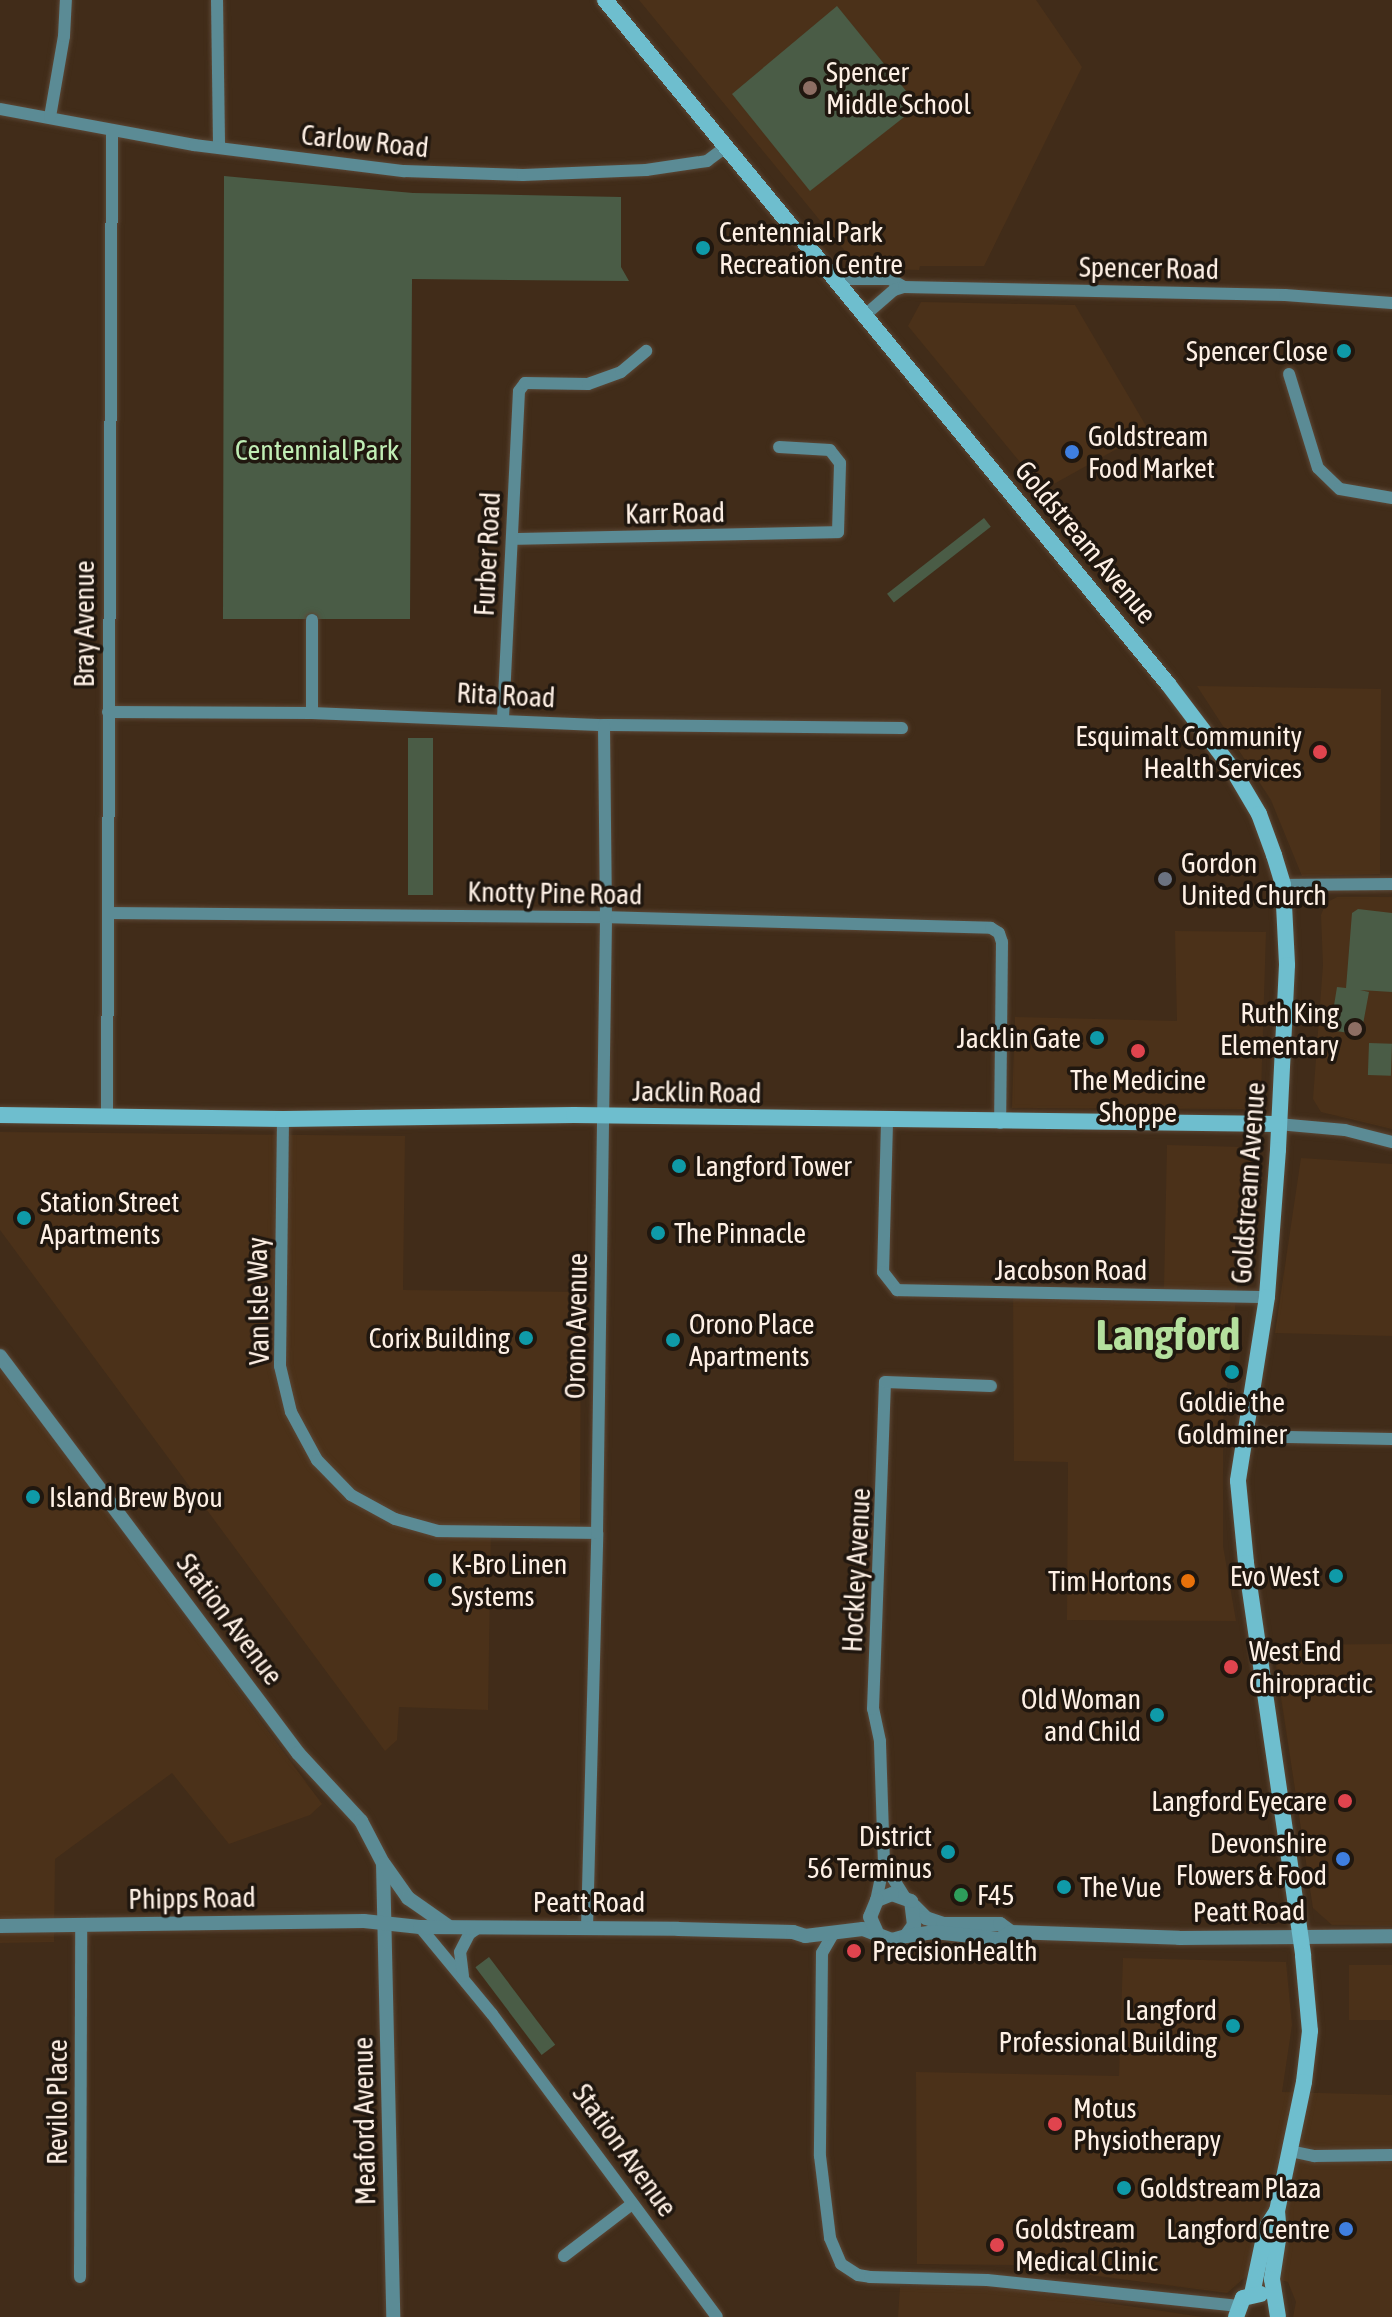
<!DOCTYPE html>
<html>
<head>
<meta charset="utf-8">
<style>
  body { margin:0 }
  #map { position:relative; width:1392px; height:2317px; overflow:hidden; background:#412c19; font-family:"Asap Condensed",sans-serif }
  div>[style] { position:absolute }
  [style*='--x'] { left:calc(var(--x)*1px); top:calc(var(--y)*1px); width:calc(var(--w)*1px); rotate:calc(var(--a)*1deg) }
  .built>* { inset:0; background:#4b3119; transform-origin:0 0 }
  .green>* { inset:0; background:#4a5c46; transform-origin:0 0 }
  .roads { filter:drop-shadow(0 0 2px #5b4736) drop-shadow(0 0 2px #5b4736) }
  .minor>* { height:12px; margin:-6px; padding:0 6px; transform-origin:6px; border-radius:6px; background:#5b8b95 }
  .tertiary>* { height:14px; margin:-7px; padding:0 7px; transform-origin:7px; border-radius:7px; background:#5b8b95 }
  .secondary>* { height:16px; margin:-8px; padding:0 8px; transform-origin:8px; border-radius:8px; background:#6ebece }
  .dots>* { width:22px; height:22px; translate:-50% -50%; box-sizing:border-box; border:4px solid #20170f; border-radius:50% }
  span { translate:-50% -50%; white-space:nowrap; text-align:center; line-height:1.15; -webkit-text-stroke:7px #20170f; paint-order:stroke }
  .poi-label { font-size:28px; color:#fef0e5 }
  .left { translate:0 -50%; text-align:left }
  .right { translate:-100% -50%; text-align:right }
  .street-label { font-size:28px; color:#fef0e5 }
  .park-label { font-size:28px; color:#c0eeb5 }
  .town-label { font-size:44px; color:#b4e09d; font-weight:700 }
</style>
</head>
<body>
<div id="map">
  <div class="built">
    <i style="clip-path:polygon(639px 0,1036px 0,1082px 67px,984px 266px,920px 266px,919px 270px,859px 268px)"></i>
    <i style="clip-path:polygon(921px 302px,1075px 305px,1149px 431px,1043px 490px,908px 326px)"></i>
    <i style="clip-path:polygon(1197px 686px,1381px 689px,1380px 874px,1302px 876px,1271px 800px)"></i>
    <i style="clip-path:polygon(1337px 897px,1392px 897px,1392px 1129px,1321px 1112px,1313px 1099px,1323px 965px,1321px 915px,1326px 903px)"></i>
    <i style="clip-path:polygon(1175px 931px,1266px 932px,1261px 1093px,1244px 1109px,1012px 1108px,1015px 1017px,1177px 1021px)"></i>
    <i style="clip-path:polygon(0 1132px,405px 1136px,403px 1290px,581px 1292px,580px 1526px,491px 1525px,488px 1710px,399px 1707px,397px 1740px,385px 1751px,0 1230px)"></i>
    <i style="clip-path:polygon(1167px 1145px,1242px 1147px,1251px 1157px,1223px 1422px,1223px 1546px,1236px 1621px,1067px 1620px,1068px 1462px,1014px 1461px,1013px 1287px,1164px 1288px)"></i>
    <i style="clip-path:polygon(1301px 1158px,1392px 1164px,1392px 1336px,1275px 1333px)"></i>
    <i style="clip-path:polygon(0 1369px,322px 1804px,310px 1815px,229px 1844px,172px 1773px,55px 1859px,54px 1942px,0 1943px)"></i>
    <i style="clip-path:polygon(1392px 1644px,1392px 1926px,1332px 1925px,1313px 1908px,1273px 1645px)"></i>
    <i style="clip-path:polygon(1123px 1958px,1286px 1962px,1292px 2025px,1282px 2092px,1392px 2095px,1392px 2317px,1293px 2317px,1296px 2302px,1288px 2282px,1251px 2272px,1227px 2293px,1014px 2265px,917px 2264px,916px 2072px,1119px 2076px)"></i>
    <i style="left:1349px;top:1965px;width:43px;height:55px"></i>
    <i style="clip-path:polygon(900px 2287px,1012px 2289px,1203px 2317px,898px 2317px)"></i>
  </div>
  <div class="green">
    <i style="clip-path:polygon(837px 6px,911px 97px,908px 114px,810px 191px,732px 94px)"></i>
    <i style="clip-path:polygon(224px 176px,413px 193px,621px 197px,621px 267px,629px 281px,412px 279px,410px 619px,223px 619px)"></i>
    <i style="left:984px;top:518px;width:11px;height:123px;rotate:52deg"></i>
    <i style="left:408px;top:738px;width:25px;height:157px"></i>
    <i style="clip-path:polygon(1358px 909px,1392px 913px,1392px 992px,1360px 990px,1369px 992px,1361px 1035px,1330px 1030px,1337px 987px,1346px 988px,1352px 913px)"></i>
    <i style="left:1369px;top:1043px;width:23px;height:32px;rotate:2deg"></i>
    <i style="left:489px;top:1957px;width:110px;height:17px;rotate:53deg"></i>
  </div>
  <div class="roads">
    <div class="minor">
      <i style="--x:217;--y:0;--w:148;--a:89.2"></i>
      <i style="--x:0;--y:109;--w:197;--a:10.5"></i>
      <i style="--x:194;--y:145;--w:212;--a:7.1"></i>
      <i style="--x:404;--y:171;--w:119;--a:1.9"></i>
      <i style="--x:523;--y:175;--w:123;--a:-2.3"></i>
      <i style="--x:646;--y:170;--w:62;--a:-8.4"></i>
      <i style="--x:707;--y:161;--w:21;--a:-37"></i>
      <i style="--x:50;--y:117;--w:82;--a:-80.2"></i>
      <i style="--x:64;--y:36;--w:36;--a:-87"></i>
      <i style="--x:834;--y:279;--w:56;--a:0"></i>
      <i style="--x:890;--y:279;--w:16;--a:30"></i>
      <i style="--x:864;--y:316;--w:40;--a:-41"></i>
      <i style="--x:894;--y:290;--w:10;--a:-17"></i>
      <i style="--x:904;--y:287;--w:381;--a:1.2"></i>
      <i style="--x:1285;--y:295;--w:107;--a:4.3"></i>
      <i style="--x:1289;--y:374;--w:98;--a:72.9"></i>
      <i style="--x:1318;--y:468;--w:30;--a:44"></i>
      <i style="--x:1340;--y:489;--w:53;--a:9.8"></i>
      <i style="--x:513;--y:539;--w:325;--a:-1.2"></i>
      <i style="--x:838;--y:532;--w:69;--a:-88.3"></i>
      <i style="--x:840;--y:463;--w:16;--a:-128"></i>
      <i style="--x:830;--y:450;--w:51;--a:-176.6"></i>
      <i style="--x:108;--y:712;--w:204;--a:0.3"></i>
      <i style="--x:312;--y:713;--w:292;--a:2.4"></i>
      <i style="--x:604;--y:725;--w:298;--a:0.6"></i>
      <i style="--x:312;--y:713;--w:93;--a:-90"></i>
      <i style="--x:503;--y:718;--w:327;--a:-87.2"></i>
      <i style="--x:519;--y:391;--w:10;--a:-53"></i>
      <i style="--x:525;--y:383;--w:63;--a:0.9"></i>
      <i style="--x:588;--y:384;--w:35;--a:-20"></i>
      <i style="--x:621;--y:372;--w:33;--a:-40"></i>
      <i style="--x:1283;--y:885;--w:109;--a:-0.5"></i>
      <i style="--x:108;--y:913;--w:498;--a:0.5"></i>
      <i style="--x:606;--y:917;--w:385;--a:1.6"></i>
      <i style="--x:991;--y:928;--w:9;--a:32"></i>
      <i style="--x:999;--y:933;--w:9;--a:72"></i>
      <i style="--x:1002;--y:942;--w:181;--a:90.6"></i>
      <i style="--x:107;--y:1117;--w:987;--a:-89.71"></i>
      <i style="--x:283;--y:1119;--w:247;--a:90.7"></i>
      <i style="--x:280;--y:1366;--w:47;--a:76.6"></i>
      <i style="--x:291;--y:1412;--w:55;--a:61.6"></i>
      <i style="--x:317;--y:1460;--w:49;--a:45.8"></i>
      <i style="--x:351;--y:1495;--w:50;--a:28.6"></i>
      <i style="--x:395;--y:1519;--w:45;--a:15.6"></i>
      <i style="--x:438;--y:1531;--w:159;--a:0.7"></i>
      <i style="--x:887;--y:1122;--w:150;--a:91.5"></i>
      <i style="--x:883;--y:1272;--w:23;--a:52"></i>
      <i style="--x:897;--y:1290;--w:370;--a:1.1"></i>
      <i style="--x:1278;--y:1124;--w:67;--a:5.1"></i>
      <i style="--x:1345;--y:1130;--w:49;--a:14.3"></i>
      <i style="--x:1245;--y:1432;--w:43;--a:6.6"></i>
      <i style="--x:1288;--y:1437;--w:104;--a:1.1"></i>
      <i style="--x:884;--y:1864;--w:38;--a:58"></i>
      <i style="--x:876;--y:1901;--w:38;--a:-78"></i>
      <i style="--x:884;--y:1864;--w:123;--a:-91.9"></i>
      <i style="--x:880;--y:1741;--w:33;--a:-102"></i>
      <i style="--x:873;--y:1709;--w:327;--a:-87.9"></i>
      <i style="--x:885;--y:1382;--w:106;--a:2.2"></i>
      <i style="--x:420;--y:1927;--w:113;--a:50.4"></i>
      <i style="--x:492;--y:2014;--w:377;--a:53.4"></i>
      <i style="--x:587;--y:1928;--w:395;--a:-88.5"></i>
      <i style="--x:597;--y:1533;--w:616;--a:-89.16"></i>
      <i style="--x:606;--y:917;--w:192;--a:-90.6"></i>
      <i style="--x:833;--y:1934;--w:22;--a:120"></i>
      <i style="--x:822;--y:1953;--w:203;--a:90.6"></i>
      <i style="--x:820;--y:2156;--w:83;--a:83"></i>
      <i style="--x:830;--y:2238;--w:28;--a:67"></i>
      <i style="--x:841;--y:2264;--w:20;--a:33"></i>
      <i style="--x:858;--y:2275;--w:12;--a:9"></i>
      <i style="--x:870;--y:2277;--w:117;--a:1.5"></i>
      <i style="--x:987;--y:2280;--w:251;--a:5.9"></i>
      <i style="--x:463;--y:1976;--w:24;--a:-97"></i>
      <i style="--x:460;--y:1952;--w:20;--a:-63"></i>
      <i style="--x:469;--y:1934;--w:11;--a:-34"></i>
      <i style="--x:1290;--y:2151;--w:25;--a:12"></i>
      <i style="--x:1314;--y:2156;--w:78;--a:-0.7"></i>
      <i style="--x:564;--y:2256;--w:86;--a:-37.4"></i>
      <i style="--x:80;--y:2277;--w:351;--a:-89.8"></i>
    </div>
    <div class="tertiary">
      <i style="--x:0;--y:1356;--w:496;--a:53.1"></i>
      <i style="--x:298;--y:1753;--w:93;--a:47.2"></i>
      <i style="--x:361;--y:1821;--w:47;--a:62.4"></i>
      <i style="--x:383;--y:1863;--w:454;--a:88.7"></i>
      <i style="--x:384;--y:1864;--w:42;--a:54.8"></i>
      <i style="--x:408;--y:1898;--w:49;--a:35"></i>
      <i style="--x:914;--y:1906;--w:17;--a:45"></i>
      <i style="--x:926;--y:1918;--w:18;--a:19"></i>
      <i style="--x:943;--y:1924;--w:57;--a:0"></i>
      <i style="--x:1000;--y:1924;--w:14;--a:36"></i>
      <i style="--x:1011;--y:1932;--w:168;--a:2"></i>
      <i style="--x:1179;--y:1938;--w:213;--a:-0.5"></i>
      <i style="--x:0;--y:1926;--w:364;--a:-0.8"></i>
      <i style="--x:364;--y:1921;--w:56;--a:6.1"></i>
      <i style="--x:420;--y:1927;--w:258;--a:0.4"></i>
      <i style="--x:678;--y:1929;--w:115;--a:1.5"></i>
      <i style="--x:793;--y:1932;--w:13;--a:18"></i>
      <i style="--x:805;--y:1936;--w:58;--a:-6.9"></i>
      <i style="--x:863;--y:1929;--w:31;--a:21"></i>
      <i style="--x:892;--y:1940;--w:15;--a:-16"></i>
      <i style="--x:906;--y:1936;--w:14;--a:-54"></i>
      <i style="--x:914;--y:1925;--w:24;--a:-97"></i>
      <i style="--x:911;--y:1901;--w:20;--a:-160"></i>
      <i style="--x:892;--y:1894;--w:16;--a:158"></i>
      <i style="--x:877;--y:1900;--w:18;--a:112"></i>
      <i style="--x:870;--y:1917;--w:17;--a:66"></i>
      <i style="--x:906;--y:1936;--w:28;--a:-8"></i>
      <i style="--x:934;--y:1932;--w:66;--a:6.1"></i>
      <i style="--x:1000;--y:1939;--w:13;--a:-32"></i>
    </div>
    <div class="secondary">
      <i style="--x:605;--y:0;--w:886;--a:50.54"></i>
      <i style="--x:1168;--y:684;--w:108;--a:52.9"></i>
      <i style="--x:1233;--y:770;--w:51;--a:59.4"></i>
      <i style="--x:1259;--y:814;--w:44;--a:69.9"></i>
      <i style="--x:1274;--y:855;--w:31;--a:73"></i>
      <i style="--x:1283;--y:885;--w:80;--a:87.1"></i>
      <i style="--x:1287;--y:965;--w:185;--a:92.8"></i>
      <i style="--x:1278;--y:1150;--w:147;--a:94.3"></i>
      <i style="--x:1267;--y:1297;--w:186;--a:99"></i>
      <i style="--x:1238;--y:1481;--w:82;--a:84.4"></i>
      <i style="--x:1246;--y:1563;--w:397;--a:81.7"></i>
      <i style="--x:1303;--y:1956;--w:75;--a:84.7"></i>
      <i style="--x:1310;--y:2031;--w:51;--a:96.7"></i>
      <i style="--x:1304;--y:2082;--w:132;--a:101.8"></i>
      <i style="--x:1277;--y:2211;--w:22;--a:85"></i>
      <i style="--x:1279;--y:2233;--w:47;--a:98.7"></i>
      <i style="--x:1272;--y:2279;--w:38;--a:81"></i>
      <i style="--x:0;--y:1115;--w:283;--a:0.8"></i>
      <i style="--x:283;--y:1119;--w:291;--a:-0.8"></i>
      <i style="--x:574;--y:1115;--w:704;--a:0.73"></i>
      <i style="--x:1252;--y:2294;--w:67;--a:-78"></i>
      <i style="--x:1266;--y:2228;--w:20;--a:-57"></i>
      <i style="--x:1236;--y:2317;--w:20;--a:-70"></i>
      <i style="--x:1243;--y:2298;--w:18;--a:-13"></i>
    </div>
  </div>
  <div class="dots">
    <i style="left:810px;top:88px;background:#8d6e63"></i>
    <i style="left:703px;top:248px;background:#0f9aa8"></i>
    <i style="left:1344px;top:351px;background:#0f9aa8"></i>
    <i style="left:1072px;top:452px;background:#3f7fe0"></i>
    <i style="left:1320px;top:752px;background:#e0444e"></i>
    <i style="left:1165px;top:879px;background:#6b7280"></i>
    <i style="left:1355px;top:1029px;background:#8d6e63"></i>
    <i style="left:1097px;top:1038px;background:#0f9aa8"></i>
    <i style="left:1138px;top:1051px;background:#e0444e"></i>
    <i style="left:679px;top:1166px;background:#0f9aa8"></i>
    <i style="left:24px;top:1218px;background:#0f9aa8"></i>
    <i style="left:658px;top:1233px;background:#0f9aa8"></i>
    <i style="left:526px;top:1338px;background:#0f9aa8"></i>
    <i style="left:673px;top:1340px;background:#0f9aa8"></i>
    <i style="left:1232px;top:1372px;background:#0f9aa8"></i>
    <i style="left:33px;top:1497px;background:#0f9aa8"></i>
    <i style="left:1336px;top:1576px;background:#0f9aa8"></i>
    <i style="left:435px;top:1580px;background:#0f9aa8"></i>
    <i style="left:1188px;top:1581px;background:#e8710a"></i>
    <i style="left:1231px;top:1667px;background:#e0444e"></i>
    <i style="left:1157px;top:1715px;background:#0f9aa8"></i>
    <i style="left:1345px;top:1801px;background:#e0444e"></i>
    <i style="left:948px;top:1852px;background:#0f9aa8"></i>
    <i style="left:1343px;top:1859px;background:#3f7fe0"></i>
    <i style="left:1064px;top:1887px;background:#0f9aa8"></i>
    <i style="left:961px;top:1895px;background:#2e9e5b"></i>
    <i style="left:854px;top:1951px;background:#e0444e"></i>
    <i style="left:1233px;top:2026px;background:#0f9aa8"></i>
    <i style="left:1055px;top:2124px;background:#e0444e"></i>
    <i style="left:1124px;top:2188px;background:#0f9aa8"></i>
    <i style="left:1346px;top:2229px;background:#3f7fe0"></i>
    <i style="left:997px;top:2245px;background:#e0444e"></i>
  </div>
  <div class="poi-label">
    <span class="left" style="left:826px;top:88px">Spencer<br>Middle School</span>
    <span class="left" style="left:719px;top:248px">Centennial Park<br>Recreation Centre</span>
    <span class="right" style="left:1328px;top:351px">Spencer Close</span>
    <span class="left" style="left:1088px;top:452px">Goldstream<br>Food Market</span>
    <span class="right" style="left:1302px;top:752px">Esquimalt Community<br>Health Services</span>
    <span class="left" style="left:1181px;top:879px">Gordon<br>United Church</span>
    <span class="right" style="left:1339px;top:1029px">Ruth King<br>Elementary</span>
    <span class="right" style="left:1081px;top:1038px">Jacklin Gate</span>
    <span style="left:1138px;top:1096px">The Medicine<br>Shoppe</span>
    <span class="left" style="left:695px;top:1166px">Langford Tower</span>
    <span class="left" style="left:40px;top:1218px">Station Street<br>Apartments</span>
    <span class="left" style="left:674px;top:1233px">The Pinnacle</span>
    <span class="left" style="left:689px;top:1340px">Orono Place<br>Apartments</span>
    <span class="right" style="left:510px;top:1338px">Corix Building</span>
    <span style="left:1232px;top:1418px">Goldie the<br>Goldminer</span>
    <span class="left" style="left:49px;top:1497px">Island Brew Byou</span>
    <span class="left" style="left:451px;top:1580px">K-Bro Linen<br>Systems</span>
    <span class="right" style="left:1320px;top:1576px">Evo West</span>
    <span class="right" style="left:1172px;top:1581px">Tim Hortons</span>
    <span class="left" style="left:1249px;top:1667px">West End<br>Chiropractic</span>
    <span class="right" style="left:1141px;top:1715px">Old Woman<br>and Child</span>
    <span class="right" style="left:1327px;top:1801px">Langford Eyecare</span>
    <span class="right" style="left:932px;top:1852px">District<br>56 Terminus</span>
    <span class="right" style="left:1327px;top:1859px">Devonshire<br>Flowers &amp; Food</span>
    <span class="left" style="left:1080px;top:1887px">The Vue</span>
    <span class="left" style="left:977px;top:1895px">F45</span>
    <span class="left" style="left:872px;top:1951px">PrecisionHealth</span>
    <span class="right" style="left:1217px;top:2026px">Langford<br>Professional Building</span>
    <span class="left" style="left:1073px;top:2124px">Motus<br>Physiotherapy</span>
    <span class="left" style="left:1140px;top:2188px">Goldstream Plaza</span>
    <span class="left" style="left:1015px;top:2245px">Goldstream<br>Medical Clinic</span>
    <span class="right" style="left:1330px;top:2229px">Langford Centre</span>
  </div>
  <div class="street-label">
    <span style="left:365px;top:141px;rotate:6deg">Carlow Road</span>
    <span style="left:1149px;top:268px;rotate:1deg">Spencer Road</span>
    <span style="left:675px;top:513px;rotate:-1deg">Karr Road</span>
    <span style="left:1086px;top:542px;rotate:50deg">Goldstream Avenue</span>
    <span style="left:487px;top:554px;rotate:-87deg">Furber Road</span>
    <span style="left:84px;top:624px;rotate:-90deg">Bray Avenue</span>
    <span style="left:506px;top:695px;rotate:3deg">Rita Road</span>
    <span style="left:555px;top:893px;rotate:1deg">Knotty Pine Road</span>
    <span style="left:697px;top:1092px;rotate:1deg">Jacklin Road</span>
    <span style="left:1248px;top:1183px;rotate:-86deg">Goldstream Avenue</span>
    <span style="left:1071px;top:1270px">Jacobson Road</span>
    <span style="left:258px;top:1301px;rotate:-91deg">Van Isle Way</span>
    <span style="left:576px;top:1326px;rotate:-89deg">Orono Avenue</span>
    <span style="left:856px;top:1570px;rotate:-87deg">Hockley Avenue</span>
    <span style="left:230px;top:1619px;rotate:53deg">Station Avenue</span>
    <span style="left:192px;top:1898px;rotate:-1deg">Phipps Road</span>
    <span style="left:589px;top:1902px">Peatt Road</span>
    <span style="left:1249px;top:1911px;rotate:-1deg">Peatt Road</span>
    <span style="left:57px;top:2102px;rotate:-90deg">Revilo Place</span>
    <span style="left:364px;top:2121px;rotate:-91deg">Meaford Avenue</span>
    <span style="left:625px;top:2150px;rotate:54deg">Station Avenue</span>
  </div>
  <div class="park-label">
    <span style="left:317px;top:450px">Centennial Park</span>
  </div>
  <div class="town-label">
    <span style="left:1168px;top:1334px">Langford</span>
  </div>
</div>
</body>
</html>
